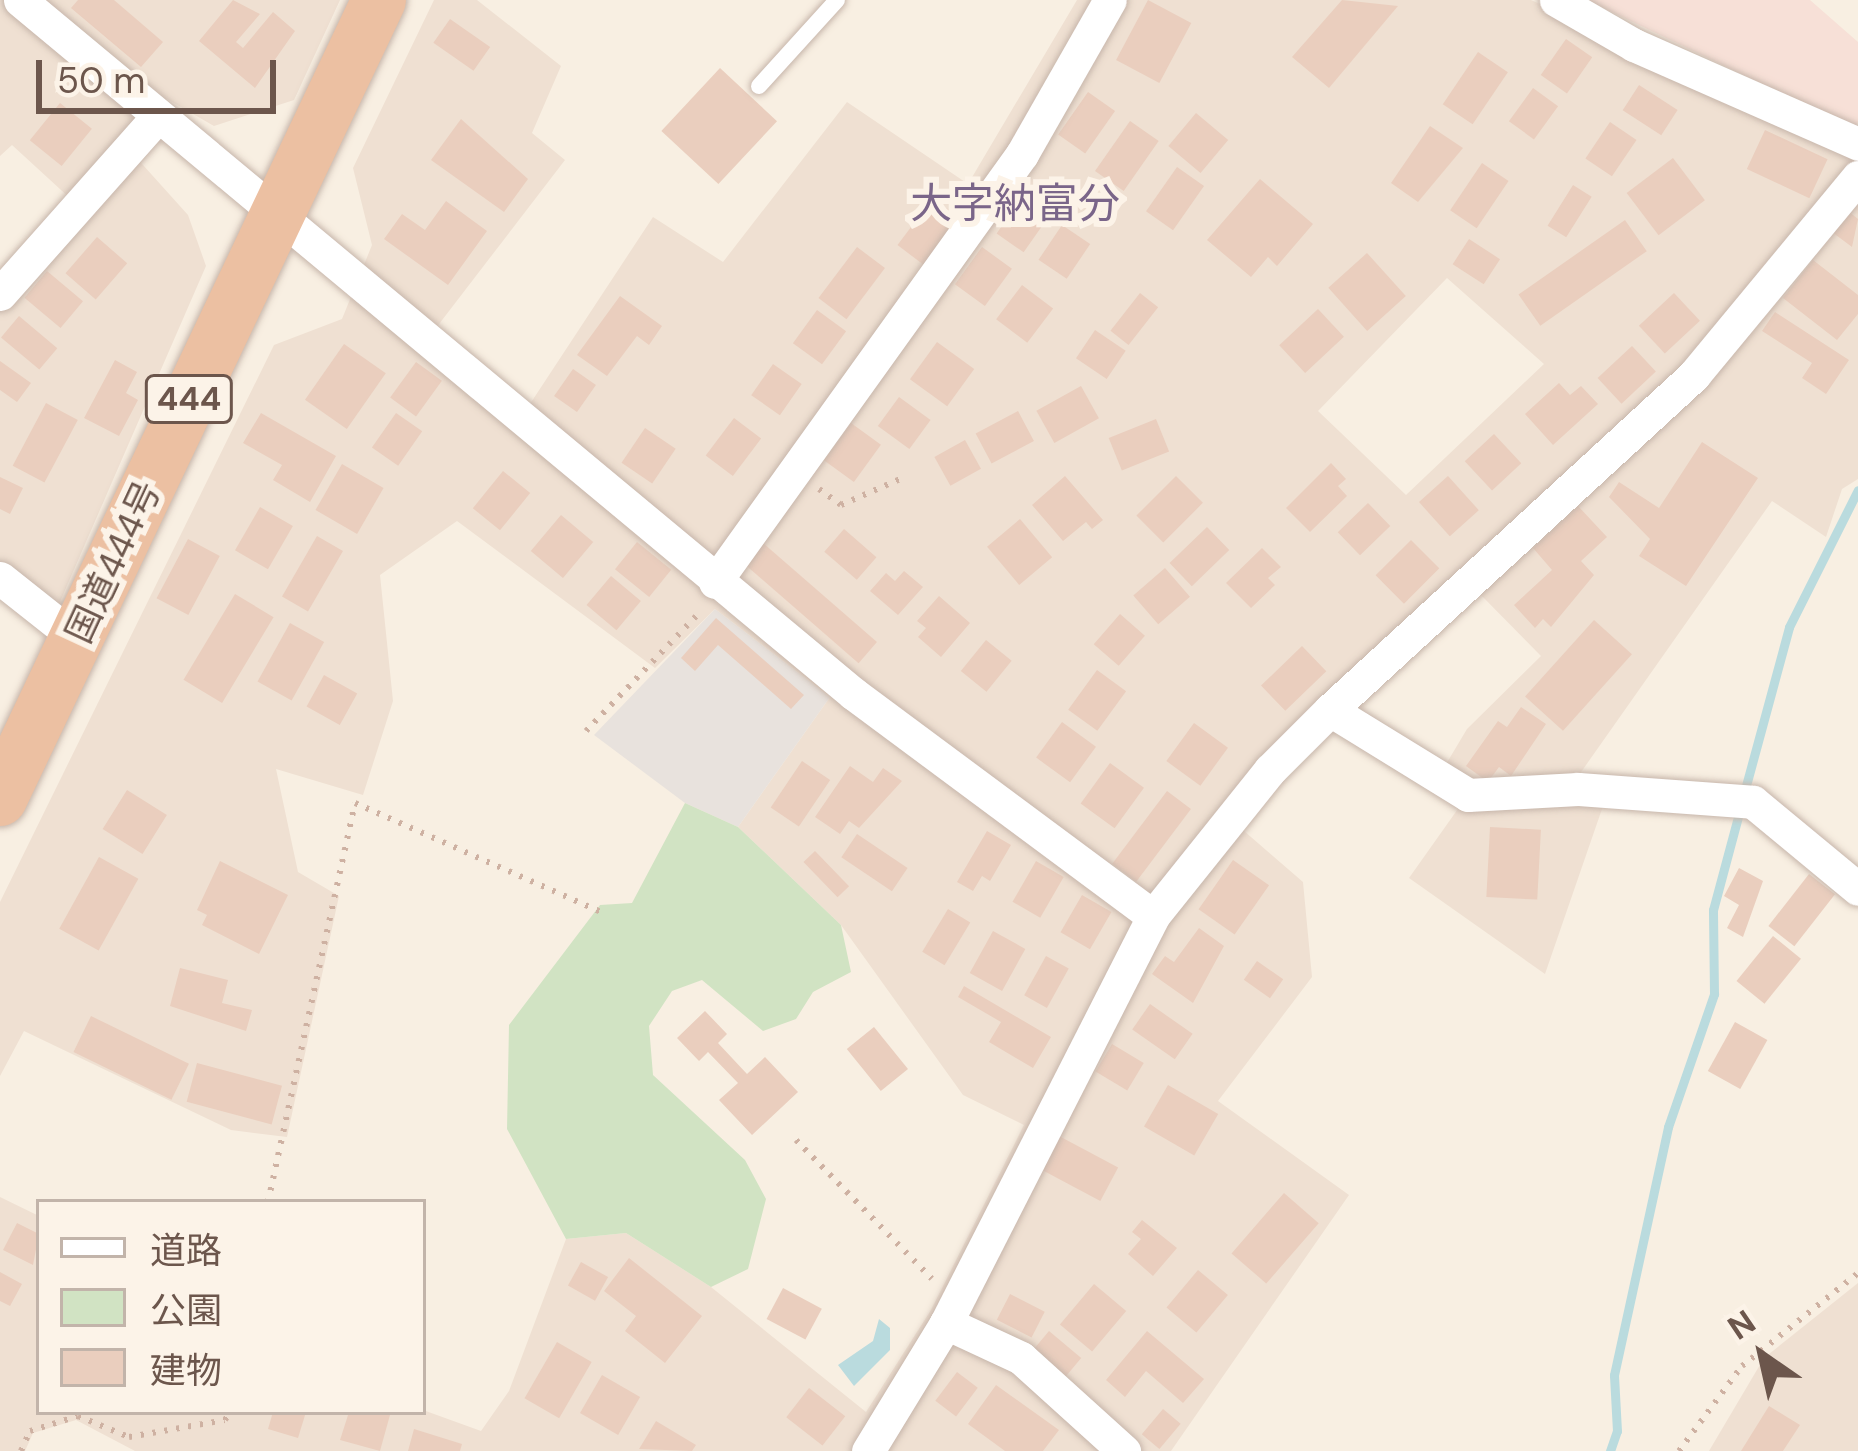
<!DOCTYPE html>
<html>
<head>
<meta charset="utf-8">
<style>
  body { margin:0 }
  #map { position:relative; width:1858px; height:1451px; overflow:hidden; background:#f8efe2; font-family:"DM Sans","Noto Sans JP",sans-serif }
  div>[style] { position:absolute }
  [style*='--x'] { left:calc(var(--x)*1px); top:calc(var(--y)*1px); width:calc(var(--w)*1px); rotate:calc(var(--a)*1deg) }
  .residential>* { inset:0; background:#efe0d2 }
  .commercial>* { inset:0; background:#f7e0d7 }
  .industrial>* { inset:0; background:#e8e2dd }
  .green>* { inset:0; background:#d1e3c3 }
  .water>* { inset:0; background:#badbde }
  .stream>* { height:9px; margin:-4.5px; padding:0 4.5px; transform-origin:4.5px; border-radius:4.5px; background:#badbde }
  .building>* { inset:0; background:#eacebe; transform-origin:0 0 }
  .path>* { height:6px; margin-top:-3px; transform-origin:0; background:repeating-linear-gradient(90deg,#ceb1a2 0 3px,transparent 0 12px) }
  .roads { filter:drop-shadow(0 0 3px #c7b6ab) drop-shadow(0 0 3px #c7b6ab) }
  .service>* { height:16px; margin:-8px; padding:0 8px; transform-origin:8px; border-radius:8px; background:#fff }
  .minor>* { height:33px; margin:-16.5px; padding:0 16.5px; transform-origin:16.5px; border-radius:16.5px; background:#fff }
  .trunk>* { height:54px; margin:-27px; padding:0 27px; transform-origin:27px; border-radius:27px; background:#ecc0a2 }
  span { translate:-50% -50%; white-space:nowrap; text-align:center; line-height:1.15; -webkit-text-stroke:12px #fcf3e8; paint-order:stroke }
  .shield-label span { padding:3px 9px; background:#fcf3e8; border:3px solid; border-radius:9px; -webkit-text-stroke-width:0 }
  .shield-label { font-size:33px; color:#6c564c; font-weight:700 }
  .street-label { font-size:36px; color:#6c564c }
  .quarter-label { font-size:42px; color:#7a6589 }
  .legend { position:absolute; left:36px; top:1199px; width:390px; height:216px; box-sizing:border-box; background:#fcf3e8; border:3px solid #c2b4aa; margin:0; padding:15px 21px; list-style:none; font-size:36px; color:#6c564c }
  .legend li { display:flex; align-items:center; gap:24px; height:60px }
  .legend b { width:60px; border:3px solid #c2b4aa }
  .north { position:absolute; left:1702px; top:1295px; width:120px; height:120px; -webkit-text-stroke:9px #fcf3e8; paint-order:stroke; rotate:326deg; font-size:33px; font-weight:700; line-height:48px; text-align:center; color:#6c564c }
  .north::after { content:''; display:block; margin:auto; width:42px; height:54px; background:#6c564c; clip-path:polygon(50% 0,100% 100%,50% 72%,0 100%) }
  .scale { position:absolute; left:36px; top:60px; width:240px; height:54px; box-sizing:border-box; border:6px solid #6c564c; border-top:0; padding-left:15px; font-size:36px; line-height:42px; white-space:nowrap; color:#6c564c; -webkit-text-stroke:9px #fcf3e8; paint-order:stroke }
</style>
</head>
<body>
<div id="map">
  <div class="residential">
    <i style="clip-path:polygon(0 0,340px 0,294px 100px,214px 126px,167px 99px,125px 145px,188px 215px,206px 266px,49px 627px,0 585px,0 278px,73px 201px,12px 145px,0 156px)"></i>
    <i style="clip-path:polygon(evenodd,434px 0,477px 0,561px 66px,532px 133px,565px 160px,436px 328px,528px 407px,653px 217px,723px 262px,847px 102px,968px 184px,1077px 0,1531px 0,1858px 148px,1858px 479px,1842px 489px,1826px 537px,1772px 501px,1579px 775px,1612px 780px,1545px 974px,1409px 878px,1460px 806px,1433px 786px,1467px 729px,1541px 656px,1477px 591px,1236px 824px,1303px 882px,1312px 977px,1218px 1101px,1349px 1195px,1171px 1451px,135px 1451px,76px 1420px,33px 1433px,25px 1451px,0 1451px,0 1197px,39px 1216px,39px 1412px,423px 1410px,481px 1431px,509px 1391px,566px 1239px,626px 1233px,711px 1287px,866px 1412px,931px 1310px,1024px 1125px,963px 1095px,841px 925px,738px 827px,830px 697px,715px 609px,655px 668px,457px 521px,380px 575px,393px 701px,363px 795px,276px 769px,298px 872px,339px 896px,287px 1137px,231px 1130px,24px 1031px,0 1076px,0 902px,274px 345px,342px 319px,372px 245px,353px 168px,434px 0,1447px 278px,1544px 364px,1406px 495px,1318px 411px,1447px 278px)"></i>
    <i style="clip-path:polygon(1858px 1283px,1858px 1451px,1709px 1451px,1764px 1358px)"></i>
  </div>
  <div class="commercial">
    <i style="clip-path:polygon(1587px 0,1810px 0,1858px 42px,1858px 122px,1854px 128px)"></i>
  </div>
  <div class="industrial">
    <i style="clip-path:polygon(715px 609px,830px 697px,738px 827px,685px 803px,594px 735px)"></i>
  </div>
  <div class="green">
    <i style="clip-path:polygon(685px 803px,738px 827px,841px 925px,851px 972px,813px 992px,796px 1019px,763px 1031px,702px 980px,672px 991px,649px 1026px,653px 1075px,745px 1160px,766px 1199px,748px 1269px,711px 1287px,626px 1233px,566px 1239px,507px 1129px,509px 1025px,600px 905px,632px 903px)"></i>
  </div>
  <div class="water">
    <i style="clip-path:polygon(879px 1319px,890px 1328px,890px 1350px,854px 1386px,838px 1365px,873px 1341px)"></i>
  </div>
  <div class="stream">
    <i style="--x:1744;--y:793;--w:172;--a:-74.8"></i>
    <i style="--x:1789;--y:627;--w:153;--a:-63.3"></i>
    <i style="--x:1610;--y:1451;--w:21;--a:-71"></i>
    <i style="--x:1617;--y:1431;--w:56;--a:-93.1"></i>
    <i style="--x:1614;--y:1375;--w:254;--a:-77.7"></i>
    <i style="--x:1668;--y:1127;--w:141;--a:-70.9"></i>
    <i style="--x:1714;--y:994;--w:84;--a:-90.7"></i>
    <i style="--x:1713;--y:910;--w:105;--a:-75"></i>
  </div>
  <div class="building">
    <i style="clip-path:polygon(78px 0,114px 0,163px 42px,141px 67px,71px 8px)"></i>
    <i style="clip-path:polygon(233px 0,260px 14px,236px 42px,243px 48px,273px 12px,295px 31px,255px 88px,199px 41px)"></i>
    <i style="left:1148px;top:0;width:49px;height:68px;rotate:28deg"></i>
    <i style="clip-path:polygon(1342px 0,1398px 6px,1329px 88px,1292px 57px)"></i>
    <i style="left:450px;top:19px;width:49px;height:29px;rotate:35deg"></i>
    <i style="left:1566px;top:39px;width:32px;height:44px;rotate:35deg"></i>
    <i style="left:1478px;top:52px;width:36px;height:63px;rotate:34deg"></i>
    <i style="left:720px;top:68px;width:78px;height:86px;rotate:43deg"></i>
    <i style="left:1639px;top:85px;width:46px;height:30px;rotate:33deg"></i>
    <i style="left:1533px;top:88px;width:31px;height:41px;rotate:36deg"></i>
    <i style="left:1088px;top:92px;width:33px;height:52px;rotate:35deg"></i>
    <i style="left:60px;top:103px;width:41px;height:48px;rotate:39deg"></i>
    <i style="left:1196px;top:113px;width:42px;height:43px;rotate:40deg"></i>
    <i style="clip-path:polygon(461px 119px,528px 179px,504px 212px,431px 160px)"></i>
    <i style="left:1130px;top:121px;width:35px;height:61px;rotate:35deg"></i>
    <i style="left:1610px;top:122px;width:32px;height:44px;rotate:34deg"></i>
    <i style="clip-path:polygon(1430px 126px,1463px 148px,1418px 202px,1391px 183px)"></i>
    <i style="left:1765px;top:130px;width:69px;height:43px;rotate:25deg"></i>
    <i style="left:1673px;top:158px;width:53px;height:58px;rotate:53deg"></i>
    <i style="left:1482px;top:163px;width:32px;height:57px;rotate:34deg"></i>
    <i style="left:1177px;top:167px;width:33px;height:54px;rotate:35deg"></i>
    <i style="clip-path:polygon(1260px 179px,1313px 224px,1277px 266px,1268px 257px,1251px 277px,1207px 240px)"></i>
    <i style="left:1573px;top:185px;width:22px;height:48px;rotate:32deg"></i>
    <i style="left:1027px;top:190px;width:33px;height:53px;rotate:35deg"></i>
    <i style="left:933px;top:198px;width:34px;height:59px;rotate:37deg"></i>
    <i style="clip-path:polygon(446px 201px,487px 231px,448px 285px,384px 239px,402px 214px,425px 230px)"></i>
    <i style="clip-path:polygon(1848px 211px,1858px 219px,1852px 247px,1832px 232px)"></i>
    <i style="left:1625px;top:220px;width:38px;height:130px;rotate:55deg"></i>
    <i style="left:1062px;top:225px;width:34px;height:42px;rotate:34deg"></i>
    <i style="left:97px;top:237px;width:40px;height:48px;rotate:41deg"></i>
    <i style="left:1469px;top:239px;width:37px;height:30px;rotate:33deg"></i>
    <i style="left:857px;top:247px;width:35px;height:64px;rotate:37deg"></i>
    <i style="left:982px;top:247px;width:37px;height:46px;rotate:36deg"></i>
    <i style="left:1367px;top:253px;width:58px;height:52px;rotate:48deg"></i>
    <i style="clip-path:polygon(1813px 260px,1858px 295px,1858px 314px,1837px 340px,1783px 298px)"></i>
    <i style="left:47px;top:271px;width:47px;height:35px;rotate:40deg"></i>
    <i style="left:1022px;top:285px;width:39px;height:43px;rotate:37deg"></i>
    <i style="left:1140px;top:293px;width:23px;height:48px;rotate:38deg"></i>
    <i style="left:1674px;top:293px;width:38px;height:48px;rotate:47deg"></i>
    <i style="clip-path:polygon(620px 296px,662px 326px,649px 345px,637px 336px,607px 376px,577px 355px)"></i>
    <i style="left:1318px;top:309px;width:38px;height:53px;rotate:47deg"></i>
    <i style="left:817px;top:310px;width:36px;height:41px;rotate:36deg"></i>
    <i style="clip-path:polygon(1775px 312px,1849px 360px,1826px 394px,1802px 378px,1812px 363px,1762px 331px)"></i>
    <i style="left:19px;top:316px;width:50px;height:28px;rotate:40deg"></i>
    <i style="left:1095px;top:330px;width:37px;height:34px;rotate:34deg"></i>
    <i style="left:937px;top:342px;width:46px;height:46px;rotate:36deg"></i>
    <i style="left:344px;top:344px;width:51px;height:68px;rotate:35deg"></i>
    <i style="left:1632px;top:346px;width:35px;height:47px;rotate:47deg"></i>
    <i style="clip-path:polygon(115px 360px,137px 372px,126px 393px,138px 400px,119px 436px,84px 418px)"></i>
    <i style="clip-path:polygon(0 361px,31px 383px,17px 402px,0 390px)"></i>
    <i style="left:416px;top:362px;width:32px;height:44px;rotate:36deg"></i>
    <i style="left:773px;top:364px;width:35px;height:38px;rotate:35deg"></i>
    <i style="left:573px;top:369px;width:28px;height:33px;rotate:35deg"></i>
    <i style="clip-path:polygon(1559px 383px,1570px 395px,1581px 386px,1598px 404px,1553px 445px,1525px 414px)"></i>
    <i style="left:1081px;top:386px;width:37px;height:51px;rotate:61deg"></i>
    <i style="left:899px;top:397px;width:39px;height:36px;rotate:36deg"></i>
    <i style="left:46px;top:403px;width:36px;height:71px;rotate:28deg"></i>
    <i style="left:1018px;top:411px;width:34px;height:48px;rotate:62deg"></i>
    <i style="clip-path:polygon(261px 413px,336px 456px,310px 502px,273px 480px,282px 465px,243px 443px)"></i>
    <i style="left:396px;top:413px;width:32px;height:42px;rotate:35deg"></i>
    <i style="left:734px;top:418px;width:34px;height:47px;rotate:37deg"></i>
    <i style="left:1156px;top:419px;width:35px;height:51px;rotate:68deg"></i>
    <i style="left:851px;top:423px;width:37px;height:46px;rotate:36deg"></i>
    <i style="left:645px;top:428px;width:37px;height:42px;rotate:34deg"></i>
    <i style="left:1494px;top:434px;width:40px;height:40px;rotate:47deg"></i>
    <i style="left:965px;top:440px;width:33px;height:35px;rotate:61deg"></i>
    <i style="clip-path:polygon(1702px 442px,1758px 478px,1686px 586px,1639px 556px,1650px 539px,1609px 497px,1619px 482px,1659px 508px)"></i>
    <i style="clip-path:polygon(1331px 463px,1346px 479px,1338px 486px,1347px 496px,1310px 532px,1286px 508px)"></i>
    <i style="left:342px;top:464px;width:48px;height:53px;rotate:30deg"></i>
    <i style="left:503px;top:471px;width:35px;height:48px;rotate:39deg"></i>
    <i style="clip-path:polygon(1065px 476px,1103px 520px,1092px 529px,1086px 522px,1063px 541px,1032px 505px)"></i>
    <i style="left:1176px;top:476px;width:38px;height:56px;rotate:45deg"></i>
    <i style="left:1448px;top:476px;width:46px;height:39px;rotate:48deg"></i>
    <i style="clip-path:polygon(0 477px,23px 488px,10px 514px,0 509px)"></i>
    <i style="left:1368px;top:503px;width:32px;height:42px;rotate:46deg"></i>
    <i style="clip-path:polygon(1578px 506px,1607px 537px,1581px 561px,1594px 575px,1551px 627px,1543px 619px,1535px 628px,1514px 605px,1552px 570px,1533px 548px)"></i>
    <i style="left:260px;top:507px;width:38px;height:50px;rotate:30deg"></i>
    <i style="left:561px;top:515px;width:42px;height:47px;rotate:40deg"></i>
    <i style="left:1020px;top:519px;width:50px;height:43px;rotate:50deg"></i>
    <i style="left:1207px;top:527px;width:32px;height:52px;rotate:46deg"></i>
    <i style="left:844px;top:529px;width:43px;height:30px;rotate:41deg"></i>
    <i style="left:317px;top:536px;width:30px;height:70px;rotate:30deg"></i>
    <i style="left:188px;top:539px;width:36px;height:67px;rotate:28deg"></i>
    <i style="left:1411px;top:540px;width:40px;height:50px;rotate:45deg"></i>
    <i style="left:637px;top:542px;width:44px;height:35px;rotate:39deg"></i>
    <i style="left:763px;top:543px;width:151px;height:28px;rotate:41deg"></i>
    <i style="clip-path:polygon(1262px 548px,1281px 567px,1268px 578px,1275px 585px,1251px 608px,1226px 583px)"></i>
    <i style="left:1165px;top:568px;width:38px;height:42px;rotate:49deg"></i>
    <i style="clip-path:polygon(904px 571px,923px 587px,898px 615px,870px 591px,886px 573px,895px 581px)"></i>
    <i style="left:611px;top:576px;width:39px;height:38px;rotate:40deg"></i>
    <i style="left:235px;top:594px;width:45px;height:100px;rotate:31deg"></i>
    <i style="clip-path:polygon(939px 596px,970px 623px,941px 657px,918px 637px,926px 628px,917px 621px)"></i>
    <i style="left:1120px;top:614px;width:33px;height:40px;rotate:41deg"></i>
    <i style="clip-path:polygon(716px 618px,804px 695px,791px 709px,718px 645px,695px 671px,681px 658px)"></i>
    <i style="left:1594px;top:620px;width:51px;height:103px;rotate:42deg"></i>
    <i style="left:290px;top:623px;width:39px;height:67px;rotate:29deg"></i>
    <i style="left:986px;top:640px;width:33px;height:40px;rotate:39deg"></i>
    <i style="left:1302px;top:646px;width:35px;height:57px;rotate:46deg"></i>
    <i style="left:1097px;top:670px;width:36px;height:49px;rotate:36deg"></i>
    <i style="left:324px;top:675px;width:38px;height:36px;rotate:29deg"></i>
    <i style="clip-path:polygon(1521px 707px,1546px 724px,1511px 776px,1499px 767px,1488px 782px,1466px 766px,1498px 721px,1507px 727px)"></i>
    <i style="left:1062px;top:722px;width:42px;height:44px;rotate:36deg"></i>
    <i style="left:1194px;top:723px;width:42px;height:47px;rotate:36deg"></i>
    <i style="left:802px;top:761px;width:34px;height:56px;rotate:34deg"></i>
    <i style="left:1110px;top:763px;width:42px;height:50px;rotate:36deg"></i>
    <i style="clip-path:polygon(850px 766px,873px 782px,883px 768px,902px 781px,859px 828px,849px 821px,840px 834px,815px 817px)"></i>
    <i style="left:127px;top:790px;width:47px;height:46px;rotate:32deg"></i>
    <i style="left:1167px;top:791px;width:30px;height:91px;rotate:37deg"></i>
    <i style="left:1490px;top:827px;width:51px;height:70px;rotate:3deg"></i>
    <i style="clip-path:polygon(987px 831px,1011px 845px,990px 881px,982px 876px,973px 891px,957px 882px)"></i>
    <i style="left:857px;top:834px;width:61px;height:28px;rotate:34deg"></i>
    <i style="left:815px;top:851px;width:49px;height:16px;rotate:46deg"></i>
    <i style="left:99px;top:857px;width:45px;height:82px;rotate:29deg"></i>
    <i style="left:1233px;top:860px;width:44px;height:60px;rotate:35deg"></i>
    <i style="clip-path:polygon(220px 861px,288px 895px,259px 954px,202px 925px,207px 915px,197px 910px)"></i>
    <i style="left:1036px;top:861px;width:32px;height:47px;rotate:30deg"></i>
    <i style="clip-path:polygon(1739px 868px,1763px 881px,1743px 937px,1727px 928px,1739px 905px,1724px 896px)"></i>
    <i style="left:1809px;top:874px;width:33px;height:66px;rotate:38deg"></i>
    <i style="left:1082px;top:895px;width:34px;height:43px;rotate:30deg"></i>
    <i style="left:948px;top:909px;width:26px;height:50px;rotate:31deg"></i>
    <i style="clip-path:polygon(1199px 928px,1224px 946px,1193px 1003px,1152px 974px,1165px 956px,1174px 962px)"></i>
    <i style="left:993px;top:931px;width:37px;height:48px;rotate:29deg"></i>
    <i style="left:1773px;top:936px;width:36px;height:58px;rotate:39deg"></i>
    <i style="left:1046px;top:956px;width:26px;height:45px;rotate:29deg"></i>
    <i style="left:1257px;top:961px;width:32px;height:23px;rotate:35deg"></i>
    <i style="clip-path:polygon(180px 968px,228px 980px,222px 1003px,252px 1010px,246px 1031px,170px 1006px)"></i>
    <i style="clip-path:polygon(964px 986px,1051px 1037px,1033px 1068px,989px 1042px,1001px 1022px,958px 997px)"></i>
    <i style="left:1150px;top:1004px;width:52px;height:31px;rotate:35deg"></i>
    <i style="clip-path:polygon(705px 1011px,727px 1034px,718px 1043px,747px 1074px,765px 1057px,798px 1092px,752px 1135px,719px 1100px,738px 1083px,708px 1052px,699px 1061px,677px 1038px)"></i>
    <i style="left:91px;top:1016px;width:109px;height:40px;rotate:26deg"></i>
    <i style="left:1735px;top:1022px;width:37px;height:56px;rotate:29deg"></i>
    <i style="left:874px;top:1027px;width:54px;height:35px;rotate:51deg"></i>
    <i style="left:1112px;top:1044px;width:37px;height:32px;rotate:31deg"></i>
    <i style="left:197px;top:1063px;width:88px;height:40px;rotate:15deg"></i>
    <i style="left:1168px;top:1085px;width:58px;height:48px;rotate:30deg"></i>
    <i style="left:1059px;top:1136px;width:67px;height:38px;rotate:28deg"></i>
    <i style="left:1284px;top:1193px;width:46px;height:80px;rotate:41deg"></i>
    <i style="clip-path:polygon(1142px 1220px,1177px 1248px,1153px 1276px,1128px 1254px,1141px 1239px,1132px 1232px)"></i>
    <i style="clip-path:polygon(17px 1223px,39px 1234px,33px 1265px,3px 1250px)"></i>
    <i style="clip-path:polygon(629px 1258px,702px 1316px,665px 1363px,625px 1331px,636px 1316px,604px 1291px)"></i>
    <i style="left:581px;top:1262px;width:31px;height:27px;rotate:29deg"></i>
    <i style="left:1198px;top:1270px;width:39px;height:49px;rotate:40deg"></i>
    <i style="clip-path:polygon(0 1272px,22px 1284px,10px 1306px,0 1301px)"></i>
    <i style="left:1094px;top:1284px;width:42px;height:53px;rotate:40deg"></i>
    <i style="left:783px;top:1288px;width:44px;height:35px;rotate:28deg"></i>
    <i style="left:1010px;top:1294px;width:39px;height:29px;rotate:27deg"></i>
    <i style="left:1049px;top:1331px;width:42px;height:24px;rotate:40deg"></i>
    <i style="clip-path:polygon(1147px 1331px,1204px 1379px,1183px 1403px,1146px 1371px,1125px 1397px,1106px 1380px)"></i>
    <i style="left:557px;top:1342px;width:40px;height:65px;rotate:30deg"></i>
    <i style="left:957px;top:1372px;width:26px;height:36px;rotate:37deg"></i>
    <i style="left:602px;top:1375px;width:44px;height:44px;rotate:30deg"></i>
    <i style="clip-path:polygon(996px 1385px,1059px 1430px,1043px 1451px,1005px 1451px,968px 1424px)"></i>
    <i style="left:809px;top:1388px;width:46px;height:37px;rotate:38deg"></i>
    <i style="clip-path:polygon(1769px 1406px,1800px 1425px,1783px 1451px,1741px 1451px)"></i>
    <i style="left:1163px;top:1409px;width:23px;height:33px;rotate:40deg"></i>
    <i style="clip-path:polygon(273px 1412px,306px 1412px,298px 1438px,268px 1429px)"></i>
    <i style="clip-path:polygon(349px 1412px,390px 1415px,380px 1451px,340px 1440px)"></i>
    <i style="clip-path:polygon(656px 1421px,696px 1445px,692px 1451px,639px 1449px)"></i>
    <i style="clip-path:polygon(414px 1429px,462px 1444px,460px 1451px,408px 1451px)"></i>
  </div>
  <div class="path">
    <i style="--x:819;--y:489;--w:27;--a:36"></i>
    <i style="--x:841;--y:505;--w:64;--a:-23.8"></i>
    <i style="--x:586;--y:731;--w:166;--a:-46.2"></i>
    <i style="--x:796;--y:1140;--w:194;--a:45.6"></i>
    <i style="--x:268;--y:1202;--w:408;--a:-77.7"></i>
    <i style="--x:355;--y:803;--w:274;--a:23.9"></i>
    <i style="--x:21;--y:1451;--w:22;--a:-66"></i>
    <i style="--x:30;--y:1431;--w:50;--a:-17.4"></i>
    <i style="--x:78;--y:1416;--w:55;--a:22.4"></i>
    <i style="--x:129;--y:1437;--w:97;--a:-10"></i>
    <i style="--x:225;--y:1420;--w:9;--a:-58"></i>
    <i style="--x:1679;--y:1451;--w:106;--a:-53.5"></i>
    <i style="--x:1742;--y:1366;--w:149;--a:-38.7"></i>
  </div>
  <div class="roads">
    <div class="service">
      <i style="--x:759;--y:86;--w:116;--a:-47.8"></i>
    </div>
    <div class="minor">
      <i style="--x:20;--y:0;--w:1085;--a:39.77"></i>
      <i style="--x:854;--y:694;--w:372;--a:36.6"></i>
      <i style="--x:1556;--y:0;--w:90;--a:30"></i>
      <i style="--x:1634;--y:45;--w:245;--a:23.8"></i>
      <i style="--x:0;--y:294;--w:237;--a:-48.4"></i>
      <i style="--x:0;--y:578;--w:98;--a:38.4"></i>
      <i style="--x:715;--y:582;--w:527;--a:-54.35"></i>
      <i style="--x:1022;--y:154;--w:177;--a:-60.3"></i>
      <i style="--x:1330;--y:710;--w:162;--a:31.6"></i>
      <i style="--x:1468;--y:795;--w:110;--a:-3.1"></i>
      <i style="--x:1578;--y:789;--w:175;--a:4.2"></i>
      <i style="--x:1753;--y:802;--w:136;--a:39.6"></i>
      <i style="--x:946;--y:1323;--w:83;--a:25"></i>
      <i style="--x:1021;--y:1358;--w:139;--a:42.1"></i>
      <i style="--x:868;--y:1451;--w:150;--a:-58.6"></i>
      <i style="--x:946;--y:1323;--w:457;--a:-63"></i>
      <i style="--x:1153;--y:916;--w:187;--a:-51.3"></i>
      <i style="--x:1270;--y:770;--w:85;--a:-45"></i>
      <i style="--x:1330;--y:710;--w:495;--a:-42.6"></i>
      <i style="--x:1694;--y:375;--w:257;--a:-50.4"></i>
    </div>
    <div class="trunk">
      <i style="--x:0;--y:799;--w:884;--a:-64.62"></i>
    </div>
  </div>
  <div class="shield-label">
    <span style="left:189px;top:399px">444</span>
  </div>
  <div class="street-label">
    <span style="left:113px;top:562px;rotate:-65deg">国道444号</span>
  </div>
  <div class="quarter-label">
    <span style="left:1015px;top:204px">大字納富分</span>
  </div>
  <ul class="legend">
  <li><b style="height:15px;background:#fff"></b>道路</li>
  <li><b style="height:33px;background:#d1e3c3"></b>公園</li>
  <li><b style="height:33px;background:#eacebe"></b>建物</li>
  </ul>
  <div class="north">N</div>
  <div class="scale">50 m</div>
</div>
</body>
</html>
